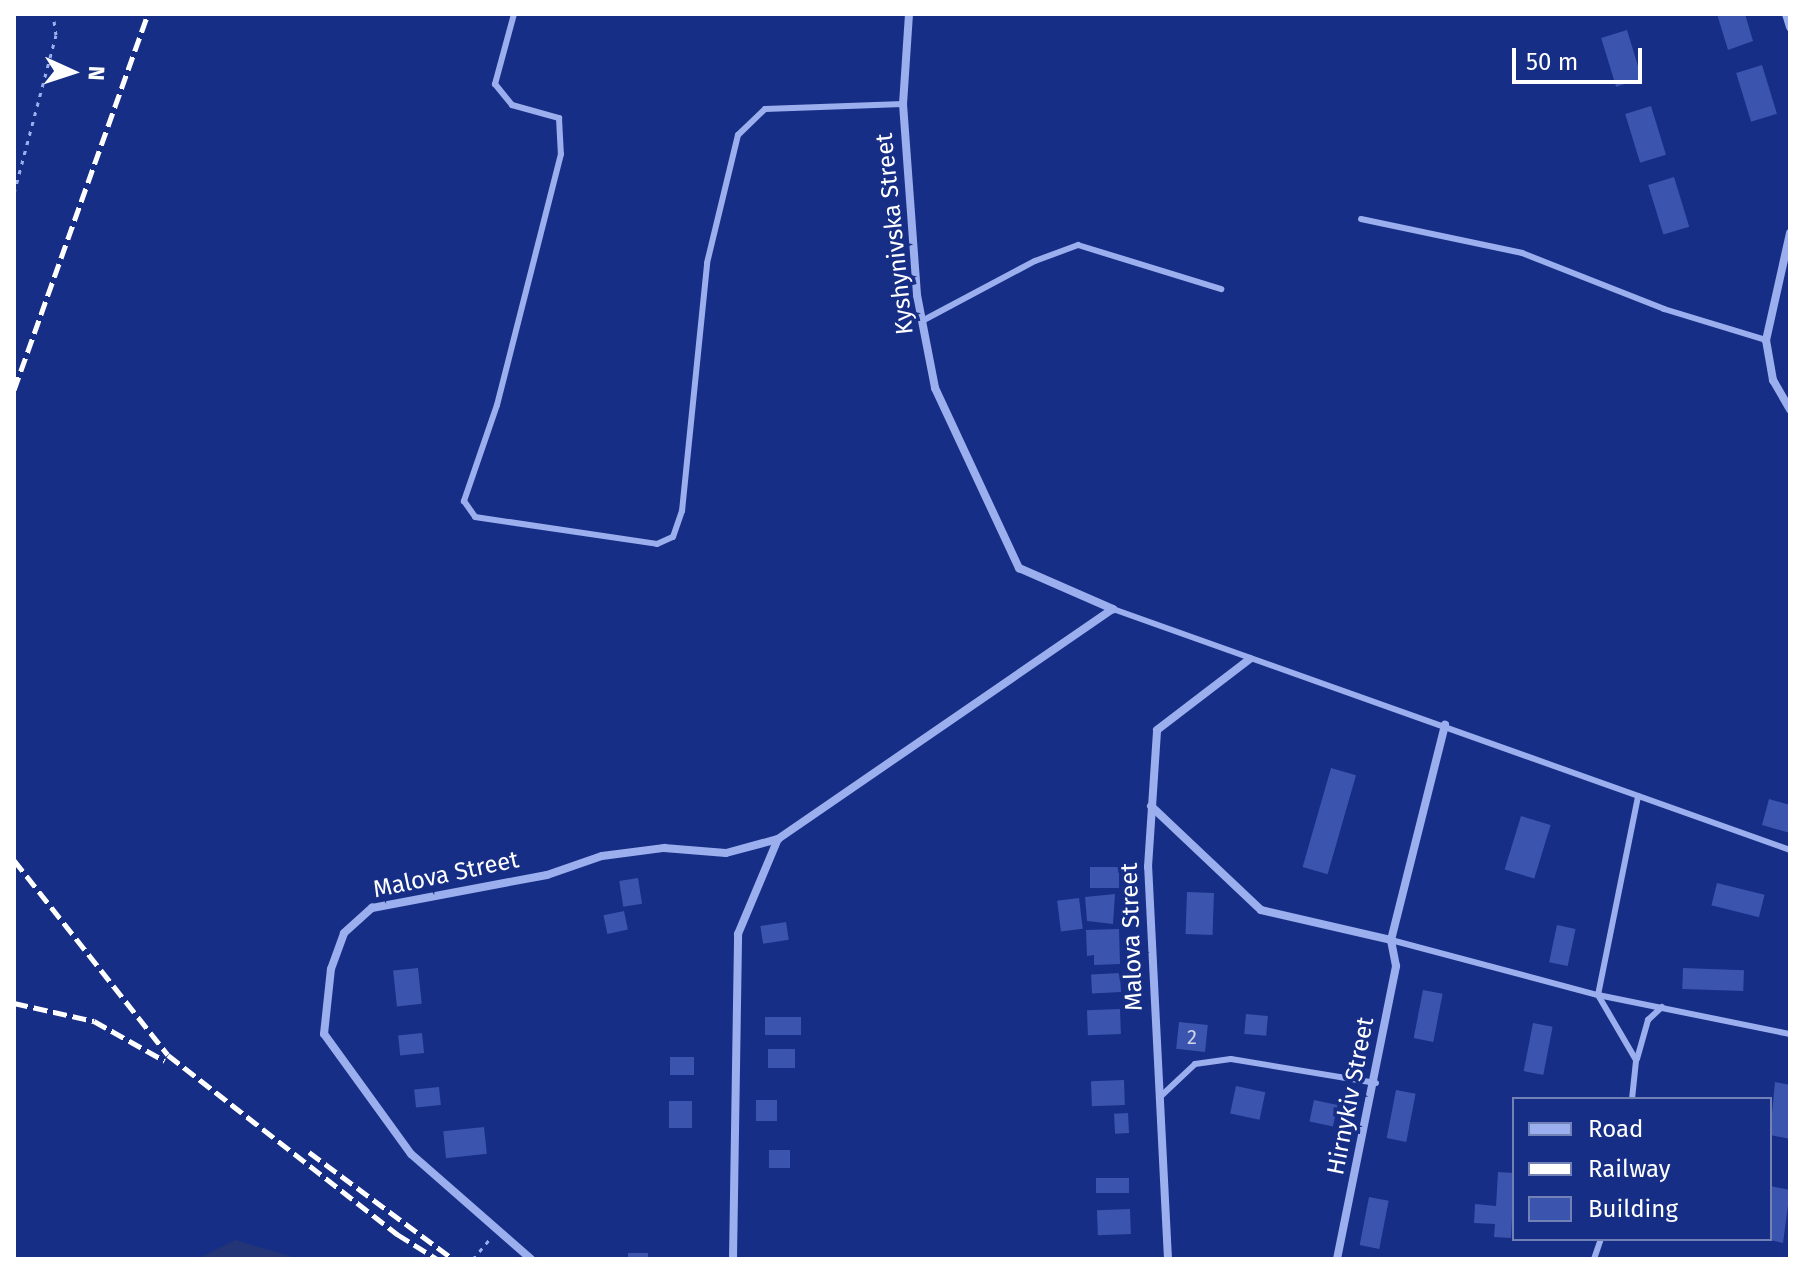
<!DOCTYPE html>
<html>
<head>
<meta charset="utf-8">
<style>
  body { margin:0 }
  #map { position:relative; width:1804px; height:1273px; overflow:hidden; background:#162e85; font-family:"Fira Sans",sans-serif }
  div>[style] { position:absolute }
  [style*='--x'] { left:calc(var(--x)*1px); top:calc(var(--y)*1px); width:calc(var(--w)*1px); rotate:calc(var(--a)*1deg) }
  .water>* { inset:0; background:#233577 }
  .building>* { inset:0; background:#3b54ad; transform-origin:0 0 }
  .path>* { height:3px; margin-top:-1.5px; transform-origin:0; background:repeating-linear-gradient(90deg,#9baeed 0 4px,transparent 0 10px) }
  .lane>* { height:6px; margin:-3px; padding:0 3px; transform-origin:3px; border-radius:3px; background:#9baeed }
  .street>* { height:8px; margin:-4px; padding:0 4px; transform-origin:4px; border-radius:4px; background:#9baeed }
  .rail>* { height:5px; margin-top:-2.5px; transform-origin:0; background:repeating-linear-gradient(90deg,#fff 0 14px,transparent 0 20px) }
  span { translate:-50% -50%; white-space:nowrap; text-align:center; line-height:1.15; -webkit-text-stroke:7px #162e85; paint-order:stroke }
  .number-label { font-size:20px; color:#ced4ea }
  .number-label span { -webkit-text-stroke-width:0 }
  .street-label { font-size:24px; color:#fff }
  .frame { position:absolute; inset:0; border:16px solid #fff; pointer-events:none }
  .legend { position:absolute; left:1512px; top:1097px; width:260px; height:144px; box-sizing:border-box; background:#162e85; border:2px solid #7382b6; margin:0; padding:10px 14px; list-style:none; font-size:24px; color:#fff }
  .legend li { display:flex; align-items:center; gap:16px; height:40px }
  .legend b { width:40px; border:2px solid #7382b6 }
  .north { position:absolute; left:32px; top:32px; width:80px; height:80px; -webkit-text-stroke:6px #162e85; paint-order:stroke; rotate:93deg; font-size:22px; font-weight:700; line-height:32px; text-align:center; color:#fff }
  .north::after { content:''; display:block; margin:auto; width:28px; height:36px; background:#fff; clip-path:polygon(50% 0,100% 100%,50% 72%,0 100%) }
  .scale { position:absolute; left:1512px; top:48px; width:130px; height:36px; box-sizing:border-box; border:4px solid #fff; border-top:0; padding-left:10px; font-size:24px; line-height:28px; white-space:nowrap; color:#fff; -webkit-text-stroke:6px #162e85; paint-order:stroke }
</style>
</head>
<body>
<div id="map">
  <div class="water">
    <i style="clip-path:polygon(235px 1240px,286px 1255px,301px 1259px,197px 1259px)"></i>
  </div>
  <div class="building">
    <i style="clip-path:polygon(1717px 14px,1745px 14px,1753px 41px,1728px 50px)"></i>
    <i style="left:1627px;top:30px;width:51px;height:27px;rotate:73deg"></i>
    <i style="left:1762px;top:65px;width:51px;height:27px;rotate:73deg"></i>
    <i style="left:1651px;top:106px;width:51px;height:27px;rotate:73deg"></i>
    <i style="left:1674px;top:177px;width:52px;height:27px;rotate:73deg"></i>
    <i style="left:1331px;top:768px;width:26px;height:103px;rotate:16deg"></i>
    <i style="clip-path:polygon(1769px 799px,1790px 805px,1790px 833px,1762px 825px)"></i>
    <i style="left:1521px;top:816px;width:31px;height:56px;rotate:17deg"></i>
    <i style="left:1119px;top:867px;width:21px;height:29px;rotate:90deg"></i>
    <i style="left:638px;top:878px;width:26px;height:19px;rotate:81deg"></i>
    <i style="left:1717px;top:883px;width:49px;height:23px;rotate:14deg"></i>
    <i style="left:1187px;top:892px;width:27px;height:42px;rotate:2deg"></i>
    <i style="clip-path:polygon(1115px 894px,1113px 924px,1087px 921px,1085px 897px)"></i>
    <i style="left:1079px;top:898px;width:31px;height:22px;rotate:83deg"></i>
    <i style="left:624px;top:911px;width:19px;height:21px;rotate:78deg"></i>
    <i style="left:786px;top:922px;width:18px;height:26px;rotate:81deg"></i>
    <i style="left:1557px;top:925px;width:19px;height:38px;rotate:12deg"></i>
    <i style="clip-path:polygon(1119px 929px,1120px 964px,1094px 965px,1094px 955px,1087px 956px,1086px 930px)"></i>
    <i style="left:418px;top:968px;width:36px;height:25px;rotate:84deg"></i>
    <i style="left:1683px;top:968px;width:61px;height:21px;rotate:2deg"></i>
    <i style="left:1120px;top:973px;width:19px;height:29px;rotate:87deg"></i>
    <i style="left:1423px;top:990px;width:20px;height:49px;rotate:11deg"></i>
    <i style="left:1120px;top:1009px;width:25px;height:33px;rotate:88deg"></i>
    <i style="left:1246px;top:1014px;width:22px;height:20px;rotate:5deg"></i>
    <i style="left:765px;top:1017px;width:36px;height:18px"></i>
    <i style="left:1179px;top:1022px;width:29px;height:27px;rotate:6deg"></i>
    <i style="left:1533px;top:1023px;width:20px;height:49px;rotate:11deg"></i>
    <i style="left:422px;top:1033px;width:20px;height:24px;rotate:84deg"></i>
    <i style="left:768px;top:1049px;width:27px;height:19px"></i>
    <i style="left:670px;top:1057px;width:24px;height:18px"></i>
    <i style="left:1124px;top:1080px;width:25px;height:33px;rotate:88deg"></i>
    <i style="clip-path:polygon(1775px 1082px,1790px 1085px,1790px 1139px,1770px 1135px)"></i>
    <i style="left:1236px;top:1086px;width:30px;height:28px;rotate:12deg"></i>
    <i style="left:439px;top:1087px;width:18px;height:25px;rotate:84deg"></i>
    <i style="left:1396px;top:1090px;width:20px;height:49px;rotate:11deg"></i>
    <i style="left:756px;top:1100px;width:21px;height:21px"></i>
    <i style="left:1314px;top:1100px;width:24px;height:22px;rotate:12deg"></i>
    <i style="left:669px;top:1101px;width:23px;height:27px"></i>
    <i style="left:1128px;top:1113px;width:20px;height:14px;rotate:87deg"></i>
    <i style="left:484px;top:1127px;width:27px;height:41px;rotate:84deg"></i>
    <i style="left:769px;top:1150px;width:21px;height:18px"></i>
    <i style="clip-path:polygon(1498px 1172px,1514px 1173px,1511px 1238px,1494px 1237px,1495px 1224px,1474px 1223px,1475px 1204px,1496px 1206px)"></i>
    <i style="left:1129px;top:1178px;width:15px;height:33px;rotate:90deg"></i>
    <i style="clip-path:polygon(1770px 1186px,1790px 1190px,1783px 1243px,1770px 1240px)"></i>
    <i style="left:1369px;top:1197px;width:20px;height:49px;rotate:11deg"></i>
    <i style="left:1130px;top:1209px;width:25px;height:33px;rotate:88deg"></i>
    <i style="left:628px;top:1253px;width:20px;height:6px"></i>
  </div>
  <div class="path">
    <i style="--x:14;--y:193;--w:163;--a:-75.1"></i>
    <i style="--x:56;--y:35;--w:21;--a:-98"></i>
    <i style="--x:473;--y:1259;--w:25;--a:-50"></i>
  </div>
  <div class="lane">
    <i style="--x:514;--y:14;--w:73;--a:105.2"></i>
    <i style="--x:495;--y:84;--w:27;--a:51"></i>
    <i style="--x:512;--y:105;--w:49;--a:15.5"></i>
    <i style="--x:559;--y:118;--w:36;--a:87"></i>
    <i style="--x:561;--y:154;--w:259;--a:104.3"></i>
    <i style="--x:497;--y:405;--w:102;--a:109"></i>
    <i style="--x:464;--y:501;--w:19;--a:55"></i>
    <i style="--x:475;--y:517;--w:184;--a:8.4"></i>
    <i style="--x:657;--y:544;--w:17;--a:-24"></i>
    <i style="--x:673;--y:537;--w:28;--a:-71"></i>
    <i style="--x:682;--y:511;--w:249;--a:-84.2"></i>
    <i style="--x:707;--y:263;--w:132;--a:-76.4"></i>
    <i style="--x:738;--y:135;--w:37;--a:-44"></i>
    <i style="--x:765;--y:109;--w:138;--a:-2.1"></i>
    <i style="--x:1361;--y:219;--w:165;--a:11.9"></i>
    <i style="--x:1522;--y:253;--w:153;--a:21.5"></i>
    <i style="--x:1664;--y:309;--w:107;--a:16.9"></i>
    <i style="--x:922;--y:321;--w:128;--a:-28"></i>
    <i style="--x:1035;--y:261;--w:46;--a:-20.4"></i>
    <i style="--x:1078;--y:245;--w:150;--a:17.1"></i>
    <i style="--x:1113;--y:609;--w:719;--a:19.59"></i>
    <i style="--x:1391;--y:940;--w:214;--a:14.9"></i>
    <i style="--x:1598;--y:995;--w:196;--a:11.5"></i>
    <i style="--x:1637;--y:1059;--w:41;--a:-74.2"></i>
    <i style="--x:1648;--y:1020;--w:19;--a:-43"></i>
    <i style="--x:1160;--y:1097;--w:48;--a:-43.3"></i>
    <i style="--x:1195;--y:1064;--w:36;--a:-8"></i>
    <i style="--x:1231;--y:1059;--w:147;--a:9.4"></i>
    <i style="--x:1632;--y:1099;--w:39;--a:-84"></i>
    <i style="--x:1636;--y:1060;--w:75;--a:-120.3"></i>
    <i style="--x:1598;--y:995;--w:203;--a:-78.6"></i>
    <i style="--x:1594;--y:1259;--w:21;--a:-71"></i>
  </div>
  <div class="street">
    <i style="--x:909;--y:14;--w:90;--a:93.8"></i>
    <i style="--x:903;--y:104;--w:192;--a:85.8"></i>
    <i style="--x:917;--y:295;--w:95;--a:79"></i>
    <i style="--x:935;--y:388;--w:199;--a:65"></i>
    <i style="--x:1019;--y:568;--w:103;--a:23.6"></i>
    <i style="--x:1786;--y:14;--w:14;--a:73"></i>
    <i style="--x:1790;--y:233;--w:110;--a:102.6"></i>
    <i style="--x:1766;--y:340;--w:41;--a:80.1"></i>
    <i style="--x:1773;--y:380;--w:34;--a:60"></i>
    <i style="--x:1151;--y:806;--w:151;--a:43.4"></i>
    <i style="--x:1261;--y:910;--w:133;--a:13"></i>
    <i style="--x:531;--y:1259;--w:159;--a:-138.8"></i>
    <i style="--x:411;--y:1154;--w:148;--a:-125.9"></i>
    <i style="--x:324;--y:1034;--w:65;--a:-83.9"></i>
    <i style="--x:331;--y:969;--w:38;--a:-70"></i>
    <i style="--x:344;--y:933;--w:38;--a:-42"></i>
    <i style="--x:372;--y:908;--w:178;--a:-10.7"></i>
    <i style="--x:547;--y:875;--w:58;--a:-19.1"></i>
    <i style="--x:602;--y:856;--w:63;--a:-7.4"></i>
    <i style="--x:664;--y:848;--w:62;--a:4.6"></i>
    <i style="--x:726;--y:853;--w:54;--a:-15.1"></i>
    <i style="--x:733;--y:1259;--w:325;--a:-89.1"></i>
    <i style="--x:738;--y:934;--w:103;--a:-67.2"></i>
    <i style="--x:778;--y:839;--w:406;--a:-34.5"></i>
    <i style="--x:1168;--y:1259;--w:393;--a:-92.9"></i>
    <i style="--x:1148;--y:867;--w:137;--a:-86.2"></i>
    <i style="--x:1157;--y:730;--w:117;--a:-37.4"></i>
    <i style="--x:1337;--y:1259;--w:299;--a:-78.6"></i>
    <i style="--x:1396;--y:966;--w:26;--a:-101"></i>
    <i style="--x:1391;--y:940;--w:222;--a:-75.9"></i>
  </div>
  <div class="rail">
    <i style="--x:14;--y:390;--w:399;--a:-70.4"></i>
    <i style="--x:14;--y:860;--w:248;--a:51.7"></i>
    <i style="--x:168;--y:1055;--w:291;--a:38"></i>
    <i style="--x:397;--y:1234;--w:47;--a:32"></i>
    <i style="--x:14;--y:1003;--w:82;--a:12.7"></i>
    <i style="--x:94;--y:1021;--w:81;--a:29.4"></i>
    <i style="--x:309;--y:1152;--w:179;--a:36.6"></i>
  </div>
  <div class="number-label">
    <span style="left:1192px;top:1037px">2</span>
  </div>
  <div class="street-label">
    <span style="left:895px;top:234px;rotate:-96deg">Kyshynivska Street</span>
    <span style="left:446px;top:875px;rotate:-12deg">Malova Street</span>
    <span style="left:1132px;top:937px;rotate:-92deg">Malova Street</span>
    <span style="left:1351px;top:1096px;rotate:-79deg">Hirnykiv Street</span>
  </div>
  <div class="frame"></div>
  <ul class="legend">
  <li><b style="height:10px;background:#9baeed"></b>Road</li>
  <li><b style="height:10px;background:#fff"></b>Railway</li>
  <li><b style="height:22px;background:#3b54ad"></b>Building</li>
  </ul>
  <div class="north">N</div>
  <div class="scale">50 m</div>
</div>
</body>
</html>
